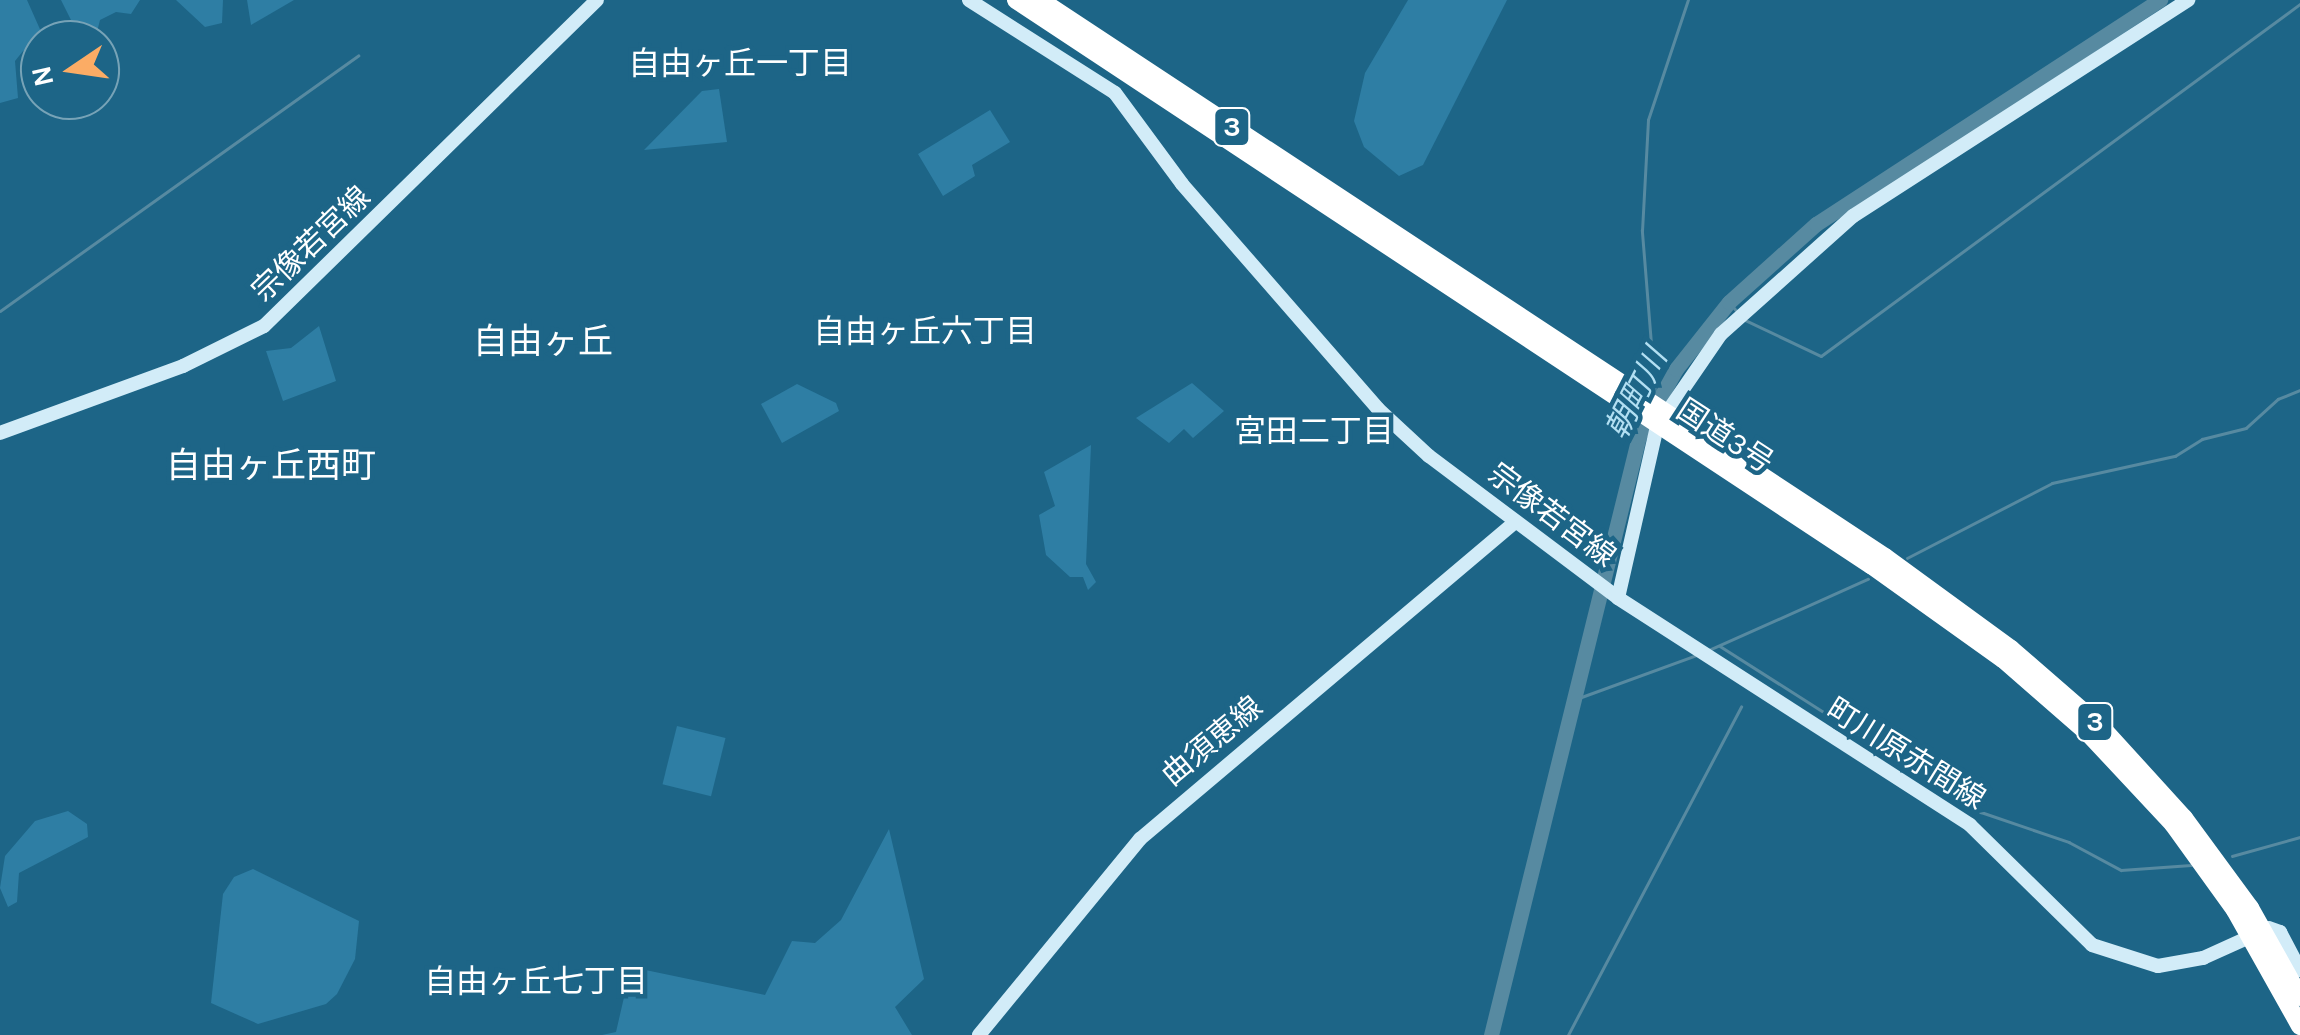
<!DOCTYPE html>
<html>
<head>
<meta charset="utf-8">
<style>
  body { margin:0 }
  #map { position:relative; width:2300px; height:1035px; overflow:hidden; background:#1d6587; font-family:Karla,"Noto Sans JP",sans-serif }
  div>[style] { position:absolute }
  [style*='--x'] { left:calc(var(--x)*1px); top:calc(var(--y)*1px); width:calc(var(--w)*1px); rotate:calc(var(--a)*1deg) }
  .green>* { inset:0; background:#2e7ea4; transform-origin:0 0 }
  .stream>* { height:2.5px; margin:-1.25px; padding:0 1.25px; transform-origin:1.25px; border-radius:1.25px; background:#578aa1 }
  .river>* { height:15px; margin:-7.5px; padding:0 7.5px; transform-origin:7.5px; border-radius:7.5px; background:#578aa1 }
  .secondary>* { height:14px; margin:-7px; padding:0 7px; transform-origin:7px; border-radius:7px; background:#d2ecf8 }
  .highway>* { height:18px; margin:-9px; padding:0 9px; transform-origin:9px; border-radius:9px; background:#fff }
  span { translate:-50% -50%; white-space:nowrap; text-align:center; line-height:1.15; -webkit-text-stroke:9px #1d6587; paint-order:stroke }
  .shield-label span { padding:2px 8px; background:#1d6587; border:2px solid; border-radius:8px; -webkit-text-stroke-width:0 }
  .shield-label { font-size:28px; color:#fff; font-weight:700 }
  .street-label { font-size:30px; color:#fff }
  .neighbourhood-label { font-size:32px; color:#fff }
  .water-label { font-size:32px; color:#b2dff2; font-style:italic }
  .quarter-label { font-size:35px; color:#fff }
  .north { position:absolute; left:20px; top:20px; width:100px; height:100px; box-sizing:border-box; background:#1d6587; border:2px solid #77a3b7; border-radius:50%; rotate:257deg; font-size:28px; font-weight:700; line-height:40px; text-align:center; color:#fff }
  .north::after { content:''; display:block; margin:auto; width:35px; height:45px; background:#fbac65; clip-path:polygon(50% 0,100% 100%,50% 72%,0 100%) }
</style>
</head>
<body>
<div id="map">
  <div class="green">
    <i style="clip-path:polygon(0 0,27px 0,43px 36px,59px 39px,72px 22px,61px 0,140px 0,131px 14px,116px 12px,100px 20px,95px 40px,40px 40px,40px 49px,23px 51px,15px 61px,18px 98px,0 103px)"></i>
    <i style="clip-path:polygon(176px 0,223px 0,222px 23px,205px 27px)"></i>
    <i style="clip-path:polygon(247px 0,294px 0,251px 25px)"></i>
    <i style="clip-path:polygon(1408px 0,1507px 0,1423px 165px,1399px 176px,1364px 147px,1354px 121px,1365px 73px)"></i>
    <i style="clip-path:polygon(719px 89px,727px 142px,644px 150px,702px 91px)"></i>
    <i style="clip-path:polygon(990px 110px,1010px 142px,972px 165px,975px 176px,943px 196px,918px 154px)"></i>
    <i style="clip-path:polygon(319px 326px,336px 381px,283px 401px,266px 351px,291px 348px)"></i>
    <i style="clip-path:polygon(1192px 383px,1224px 411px,1193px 438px,1184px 429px,1169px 443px,1136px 418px)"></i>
    <i style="clip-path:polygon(797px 384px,836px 403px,839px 411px,782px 443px,761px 404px)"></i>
    <i style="clip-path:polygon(1091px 445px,1086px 564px,1096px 582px,1088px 590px,1083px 577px,1070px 577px,1046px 555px,1039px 515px,1055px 506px,1044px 472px)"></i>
    <i style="left:677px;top:726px;width:50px;height:60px;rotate:14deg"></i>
    <i style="clip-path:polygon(68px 811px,87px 824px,88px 837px,19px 873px,17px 902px,8px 907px,0 888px,5px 856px,35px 821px)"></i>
    <i style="clip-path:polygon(889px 829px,924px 979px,895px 1007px,912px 1035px,602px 1035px,616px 1032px,631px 967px,765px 995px,792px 941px,815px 943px,841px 920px)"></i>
    <i style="clip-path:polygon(253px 869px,359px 921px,355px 959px,337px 994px,326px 1004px,258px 1024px,211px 1003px,223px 894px,234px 877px)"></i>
  </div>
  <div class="stream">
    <i style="--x:1729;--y:302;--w:11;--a:49"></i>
    <i style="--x:0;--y:311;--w:440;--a:-35.5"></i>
    <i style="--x:1745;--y:320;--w:84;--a:25.3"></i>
    <i style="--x:1821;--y:356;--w:594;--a:-36.31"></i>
    <i style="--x:1655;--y:394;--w:164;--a:-94.6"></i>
    <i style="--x:1642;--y:231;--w:111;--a:-86.9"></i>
    <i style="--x:1648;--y:120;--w:126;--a:-71.6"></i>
    <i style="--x:1907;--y:558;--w:163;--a:-27.3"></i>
    <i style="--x:2052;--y:483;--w:126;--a:-12.4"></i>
    <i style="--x:2175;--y:456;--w:32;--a:-32"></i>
    <i style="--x:2202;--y:439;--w:45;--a:-14"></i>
    <i style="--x:2246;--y:428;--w:43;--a:-42.2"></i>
    <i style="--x:2278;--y:399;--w:24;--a:-22"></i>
    <i style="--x:1720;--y:646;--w:309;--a:32.5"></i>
    <i style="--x:1981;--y:812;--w:93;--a:18.8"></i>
    <i style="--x:2069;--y:842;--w:59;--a:28.3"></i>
    <i style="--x:2121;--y:870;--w:70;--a:-4.1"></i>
    <i style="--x:1709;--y:650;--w:174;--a:-24.1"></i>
    <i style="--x:1576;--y:699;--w:129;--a:-20"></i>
    <i style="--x:2232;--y:856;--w:71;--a:-15.6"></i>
    <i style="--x:1568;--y:1035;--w:371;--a:-62.2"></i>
  </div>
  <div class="river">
    <i style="--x:1491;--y:1035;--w:617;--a:-76.12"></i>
    <i style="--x:1639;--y:436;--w:77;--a:-61.1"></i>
    <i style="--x:1676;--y:369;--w:85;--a:-51.7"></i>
    <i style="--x:1729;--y:302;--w:117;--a:-41.9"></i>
    <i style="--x:1816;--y:224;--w:411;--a:-33.1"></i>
  </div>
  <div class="secondary">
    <i style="--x:969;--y:0;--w:173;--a:32.5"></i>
    <i style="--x:1115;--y:93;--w:113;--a:53.6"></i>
    <i style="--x:1182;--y:184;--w:298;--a:48.9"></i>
    <i style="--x:1378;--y:409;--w:69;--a:42.7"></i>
    <i style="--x:1429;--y:456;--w:236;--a:36.9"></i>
    <i style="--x:1618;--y:598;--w:419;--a:32.8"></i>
    <i style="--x:1970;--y:825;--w:171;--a:44.5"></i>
    <i style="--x:2092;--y:945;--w:69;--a:17.7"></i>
    <i style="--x:2158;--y:966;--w:46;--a:-10.1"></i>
    <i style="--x:2203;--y:958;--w:72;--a:-24.4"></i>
    <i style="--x:2269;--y:928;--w:12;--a:20"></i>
    <i style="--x:2280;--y:932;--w:43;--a:62.2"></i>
    <i style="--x:0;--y:433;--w:195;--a:-20.1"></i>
    <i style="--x:183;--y:366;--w:90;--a:-26.3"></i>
    <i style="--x:264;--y:326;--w:466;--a:-44.4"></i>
    <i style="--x:1618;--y:598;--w:175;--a:-77.2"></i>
    <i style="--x:1657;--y:427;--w:113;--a:-55.5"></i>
    <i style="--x:1721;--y:334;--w:177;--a:-41.8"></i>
    <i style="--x:1853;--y:216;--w:399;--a:-32.8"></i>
    <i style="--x:979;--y:1035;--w:254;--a:-50.6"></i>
    <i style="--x:1140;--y:839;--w:490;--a:-40.2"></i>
  </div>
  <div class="highway">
    <i style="--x:1016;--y:0;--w:1025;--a:33.46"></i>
    <i style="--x:1871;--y:565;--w:162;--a:35.5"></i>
    <i style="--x:2003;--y:659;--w:116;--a:41.1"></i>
    <i style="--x:2090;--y:735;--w:122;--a:47"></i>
    <i style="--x:2173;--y:824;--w:106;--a:54.2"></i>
    <i style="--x:2235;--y:910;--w:133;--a:60.7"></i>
    <i style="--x:1040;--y:0;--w:1012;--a:33.39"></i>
    <i style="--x:1885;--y:557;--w:156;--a:36.1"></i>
    <i style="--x:2011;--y:649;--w:121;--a:41"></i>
    <i style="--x:2102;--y:728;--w:122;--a:47.7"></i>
    <i style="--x:2184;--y:818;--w:112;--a:53.7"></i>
    <i style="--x:2250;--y:908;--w:102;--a:60.7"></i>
  </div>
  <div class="shield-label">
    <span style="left:1232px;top:127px">3</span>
    <span style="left:2095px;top:722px">3</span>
  </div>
  <div class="street-label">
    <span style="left:311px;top:244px;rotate:-44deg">宗像若宮線</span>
    <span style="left:1725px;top:436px;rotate:33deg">国道3号</span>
    <span style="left:1552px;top:515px;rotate:37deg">宗像若宮線</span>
    <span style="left:1212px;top:741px;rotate:-40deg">曲須恵線</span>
    <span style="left:1906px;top:754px;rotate:32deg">町川原赤間線</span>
  </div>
  <div class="neighbourhood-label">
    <span style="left:740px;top:64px">自由ヶ丘一丁目</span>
    <span style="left:925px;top:332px">自由ヶ丘六丁目</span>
    <span style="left:1314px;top:432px">宮田二丁目</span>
    <span style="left:536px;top:982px">自由ヶ丘七丁目</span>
  </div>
  <div class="water-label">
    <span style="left:1637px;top:394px;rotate:-63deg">朝町川</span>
  </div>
  <div class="quarter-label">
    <span style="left:543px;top:342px">自由ヶ丘</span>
    <span style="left:271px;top:466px">自由ヶ丘西町</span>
  </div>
  <div class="north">N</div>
</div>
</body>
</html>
